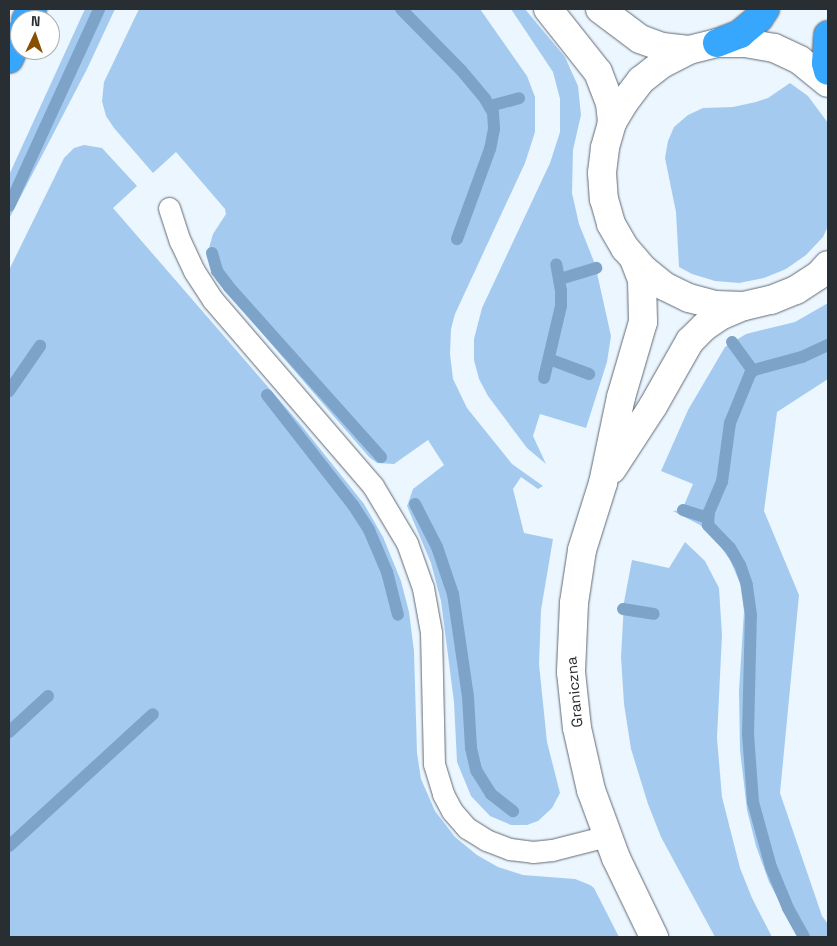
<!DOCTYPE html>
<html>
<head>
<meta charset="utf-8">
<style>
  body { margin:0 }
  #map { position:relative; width:837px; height:946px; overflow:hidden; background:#ecf6ff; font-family:"Space Grotesk",sans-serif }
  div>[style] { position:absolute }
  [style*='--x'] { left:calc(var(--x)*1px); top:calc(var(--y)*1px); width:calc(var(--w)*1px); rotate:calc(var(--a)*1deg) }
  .green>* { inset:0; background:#a4cbef }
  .stream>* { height:12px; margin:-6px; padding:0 6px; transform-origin:6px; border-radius:6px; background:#7da4c8 }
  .roads { filter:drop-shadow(0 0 1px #606a74) drop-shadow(0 0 1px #606a74) }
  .lane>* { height:21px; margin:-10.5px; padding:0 10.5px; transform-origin:10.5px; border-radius:10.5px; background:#fff }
  .secondary>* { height:28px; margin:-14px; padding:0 14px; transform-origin:14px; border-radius:14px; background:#fff }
  .highway>* { height:28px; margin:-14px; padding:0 14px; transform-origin:14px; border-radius:14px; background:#37a7fd }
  span { translate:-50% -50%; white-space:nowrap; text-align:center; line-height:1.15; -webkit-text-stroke:4.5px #fff; paint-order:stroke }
  .street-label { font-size:15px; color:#292e32 }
  .frame { position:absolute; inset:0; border:10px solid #292e32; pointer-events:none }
  .north { position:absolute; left:10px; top:10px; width:50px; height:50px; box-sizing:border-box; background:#fff; border:1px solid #a9abad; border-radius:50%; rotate:3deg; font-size:14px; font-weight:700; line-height:20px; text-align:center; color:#292e32 }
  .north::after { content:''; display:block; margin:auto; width:18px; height:22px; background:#865000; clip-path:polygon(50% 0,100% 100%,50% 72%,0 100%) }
</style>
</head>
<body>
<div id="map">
  <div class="green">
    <i style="clip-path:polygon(85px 9px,115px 9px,87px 69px,9px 219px,9px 175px)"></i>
    <i style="clip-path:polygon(139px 9px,480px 9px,527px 76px,535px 97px,535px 132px,525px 163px,455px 314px,451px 329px,450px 354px,453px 379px,467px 408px,512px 464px,543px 486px,538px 489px,521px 477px,513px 489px,524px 533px,553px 539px,541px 610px,539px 664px,547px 742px,560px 793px,552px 808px,538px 821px,527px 825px,511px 825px,490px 816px,471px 796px,457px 762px,454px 702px,441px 601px,431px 563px,407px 506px,413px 489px,444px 465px,428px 440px,394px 464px,377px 463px,369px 457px,216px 280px,209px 264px,209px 248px,213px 234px,226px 214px,225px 209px,176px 152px,153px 173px,114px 128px,106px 116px,102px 101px,104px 82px)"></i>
    <i style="clip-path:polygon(511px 9px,525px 9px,565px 57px,578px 86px,581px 115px,573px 150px,572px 193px,579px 224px,595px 264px,611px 336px,607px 362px,586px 428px,540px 414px,533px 436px,546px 464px,527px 448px,488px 396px,479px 379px,474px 360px,474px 339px,482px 308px,550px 163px,560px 132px,560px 99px,553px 72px)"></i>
    <i style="clip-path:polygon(790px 83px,808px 96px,828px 123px,828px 226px,823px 237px,806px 255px,786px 269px,764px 278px,739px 283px,715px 281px,692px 274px,679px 267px,676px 212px,665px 158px,668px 141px,674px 127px,688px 115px,703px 108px,733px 107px,756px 102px,768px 98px)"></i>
    <i style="clip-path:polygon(84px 145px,102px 148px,137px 186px,113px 208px,301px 425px,364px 504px,383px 537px,401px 581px,409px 612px,414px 651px,417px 753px,421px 779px,435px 811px,455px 837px,477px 855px,498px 867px,523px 875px,575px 879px,590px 885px,594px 888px,619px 937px,9px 937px,9px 270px,64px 158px,74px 148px)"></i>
    <i style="clip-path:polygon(828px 303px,828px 379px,777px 412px,764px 511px,799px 595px,780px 793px,822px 916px,828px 924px,828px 937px,798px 937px,769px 882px,756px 846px,747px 810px,740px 750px,739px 691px,744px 611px,740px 583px,730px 560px,715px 539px,700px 525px,673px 511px,682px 510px,693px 484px,661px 471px,688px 410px,725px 347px,746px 334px,795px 322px)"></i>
    <i style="clip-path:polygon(685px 542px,705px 561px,719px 588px,722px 635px,717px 738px,722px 797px,740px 868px,752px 898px,772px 937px,715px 937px,661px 837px,648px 804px,631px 749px,624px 704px,621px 657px,624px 602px,632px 560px,669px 568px)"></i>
  </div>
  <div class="stream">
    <i style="--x:401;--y:9;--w:86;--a:45.5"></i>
    <i style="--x:461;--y:70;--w:38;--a:50"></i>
    <i style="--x:485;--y:99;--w:16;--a:60"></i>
    <i style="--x:493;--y:113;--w:16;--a:86"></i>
    <i style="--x:494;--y:129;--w:20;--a:101"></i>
    <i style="--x:490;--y:149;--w:96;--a:110.1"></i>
    <i style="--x:490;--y:106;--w:30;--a:-15"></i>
    <i style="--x:9;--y:206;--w:217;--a:-65.4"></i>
    <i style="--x:212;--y:253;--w:19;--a:74"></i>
    <i style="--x:217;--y:271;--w:20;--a:53"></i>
    <i style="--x:229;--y:287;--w:228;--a:48.2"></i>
    <i style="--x:560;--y:279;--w:38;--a:-17"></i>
    <i style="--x:732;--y:342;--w:36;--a:54"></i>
    <i style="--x:549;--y:359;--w:43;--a:20.6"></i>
    <i style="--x:544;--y:378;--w:74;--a:-76.7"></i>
    <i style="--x:561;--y:306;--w:15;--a:-90"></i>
    <i style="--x:561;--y:291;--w:27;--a:-100"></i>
    <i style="--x:9;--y:391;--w:55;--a:-55.4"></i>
    <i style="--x:267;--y:395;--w:140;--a:52"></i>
    <i style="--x:353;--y:505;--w:30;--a:57"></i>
    <i style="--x:369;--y:530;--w:46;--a:66.8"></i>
    <i style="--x:387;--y:572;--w:44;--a:75.7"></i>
    <i style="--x:415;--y:504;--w:48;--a:62.9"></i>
    <i style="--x:437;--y:547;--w:50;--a:71.2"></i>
    <i style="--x:453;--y:594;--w:104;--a:81.7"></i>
    <i style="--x:468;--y:697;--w:51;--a:86.6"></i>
    <i style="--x:471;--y:748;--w:23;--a:77"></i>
    <i style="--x:476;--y:770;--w:28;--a:58"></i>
    <i style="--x:491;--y:794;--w:28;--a:38"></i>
    <i style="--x:683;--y:510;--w:26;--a:18"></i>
    <i style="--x:623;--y:609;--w:31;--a:9"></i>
    <i style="--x:9;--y:732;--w:53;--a:-42.7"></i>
    <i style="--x:9;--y:846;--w:195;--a:-42.5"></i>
    <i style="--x:804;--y:937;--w:33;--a:-119"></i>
    <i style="--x:788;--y:908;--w:44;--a:-112.5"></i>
    <i style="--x:771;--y:867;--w:67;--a:-105.5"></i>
    <i style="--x:753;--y:802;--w:68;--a:-94.2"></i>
    <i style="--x:748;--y:734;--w:119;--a:-88.6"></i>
    <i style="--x:751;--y:615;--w:30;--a:-98"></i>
    <i style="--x:747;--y:585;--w:21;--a:-109"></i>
    <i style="--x:740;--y:565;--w:20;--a:-120"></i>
    <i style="--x:730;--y:548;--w:32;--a:-134"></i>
    <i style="--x:708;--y:525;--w:13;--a:-86"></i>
    <i style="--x:709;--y:512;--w:33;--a:-67"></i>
    <i style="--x:722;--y:482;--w:60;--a:-82.3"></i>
    <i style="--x:730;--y:423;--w:53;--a:-67.8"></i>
    <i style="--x:750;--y:374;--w:6;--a:-45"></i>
    <i style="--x:754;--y:370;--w:50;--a:-15.2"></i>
    <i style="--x:802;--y:357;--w:29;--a:-25"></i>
  </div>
  <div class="roads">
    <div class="lane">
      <i style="--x:169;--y:208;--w:35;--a:72"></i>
      <i style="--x:180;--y:241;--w:33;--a:65"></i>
      <i style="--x:194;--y:271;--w:35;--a:57"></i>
      <i style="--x:213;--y:300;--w:245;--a:49.3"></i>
      <i style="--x:373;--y:486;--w:66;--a:59.2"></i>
      <i style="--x:407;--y:543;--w:48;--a:70.4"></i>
      <i style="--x:423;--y:588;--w:45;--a:79.7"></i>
      <i style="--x:431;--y:632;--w:132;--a:88.7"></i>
      <i style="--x:434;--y:764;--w:31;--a:73"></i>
      <i style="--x:443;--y:794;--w:19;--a:62"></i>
      <i style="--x:452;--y:811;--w:23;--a:49"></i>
      <i style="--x:467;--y:828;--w:22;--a:32"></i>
      <i style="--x:486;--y:840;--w:26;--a:21"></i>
      <i style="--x:510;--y:849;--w:23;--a:7"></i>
      <i style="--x:533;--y:852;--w:19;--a:-6"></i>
      <i style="--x:552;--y:850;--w:57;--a:-14.3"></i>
    </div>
    <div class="secondary">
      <i style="--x:548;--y:9;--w:80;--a:51.6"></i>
      <i style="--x:598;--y:72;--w:33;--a:69"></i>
      <i style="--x:610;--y:103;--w:20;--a:84"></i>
      <i style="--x:600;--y:9;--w:50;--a:36.9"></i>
      <i style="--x:640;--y:39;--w:23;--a:20"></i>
      <i style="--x:662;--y:47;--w:27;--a:6"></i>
      <i style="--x:828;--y:83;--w:36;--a:-141"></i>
      <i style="--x:800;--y:60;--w:29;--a:-155"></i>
      <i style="--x:774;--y:48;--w:28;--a:-170"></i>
      <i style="--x:746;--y:43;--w:29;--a:180"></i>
      <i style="--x:717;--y:43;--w:29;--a:166"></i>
      <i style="--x:689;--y:50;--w:29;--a:153"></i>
      <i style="--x:663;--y:63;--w:28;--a:142"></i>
      <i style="--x:641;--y:80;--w:26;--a:127"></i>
      <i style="--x:625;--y:101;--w:26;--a:121"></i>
      <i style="--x:612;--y:123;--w:26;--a:106"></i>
      <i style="--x:605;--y:148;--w:25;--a:97"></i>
      <i style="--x:602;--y:173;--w:26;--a:86"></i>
      <i style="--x:604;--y:199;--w:26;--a:74"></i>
      <i style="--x:611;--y:224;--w:28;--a:60"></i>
      <i style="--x:625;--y:248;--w:28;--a:49"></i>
      <i style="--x:643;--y:269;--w:27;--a:39"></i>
      <i style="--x:664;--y:286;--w:28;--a:26"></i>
      <i style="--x:689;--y:298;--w:28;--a:15"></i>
      <i style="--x:716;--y:305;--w:28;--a:2"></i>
      <i style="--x:744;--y:306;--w:28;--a:-13"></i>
      <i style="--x:771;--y:300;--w:27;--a:-22"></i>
      <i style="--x:796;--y:290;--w:27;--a:-33"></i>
      <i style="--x:819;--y:275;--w:13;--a:-48"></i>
      <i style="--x:634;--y:259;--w:22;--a:69"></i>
      <i style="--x:642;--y:280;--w:42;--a:88.6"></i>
      <i style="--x:643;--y:322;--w:78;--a:106.3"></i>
      <i style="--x:621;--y:397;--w:88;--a:101.8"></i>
      <i style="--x:603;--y:483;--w:70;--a:107.4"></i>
      <i style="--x:582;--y:550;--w:54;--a:98.6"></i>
      <i style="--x:574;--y:603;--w:69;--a:92.5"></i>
      <i style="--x:571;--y:672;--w:56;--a:83.9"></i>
      <i style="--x:577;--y:728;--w:64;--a:77.3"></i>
      <i style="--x:591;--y:790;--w:72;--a:69.8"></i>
      <i style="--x:616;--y:858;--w:88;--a:64.3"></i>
      <i style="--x:612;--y:469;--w:75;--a:-56.9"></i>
      <i style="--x:653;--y:406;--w:75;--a:-60.4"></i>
      <i style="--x:690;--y:341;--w:20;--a:-45"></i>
      <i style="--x:704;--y:327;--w:22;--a:-34"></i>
      <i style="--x:722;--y:315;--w:23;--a:-23"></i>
    </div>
    <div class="highway">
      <i style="--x:26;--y:20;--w:13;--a:-61"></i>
      <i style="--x:828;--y:35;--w:28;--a:94"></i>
      <i style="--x:826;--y:63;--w:8;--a:76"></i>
      <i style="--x:717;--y:43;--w:25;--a:-21"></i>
      <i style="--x:740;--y:34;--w:25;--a:-40"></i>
      <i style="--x:759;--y:18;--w:11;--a:-56"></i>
      <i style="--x:9;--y:59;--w:27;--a:-66"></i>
    </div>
  </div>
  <div class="street-label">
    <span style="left:574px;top:692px;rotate:-95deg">Graniczna</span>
  </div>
  <div class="frame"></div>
  <div class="north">N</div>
</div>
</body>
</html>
